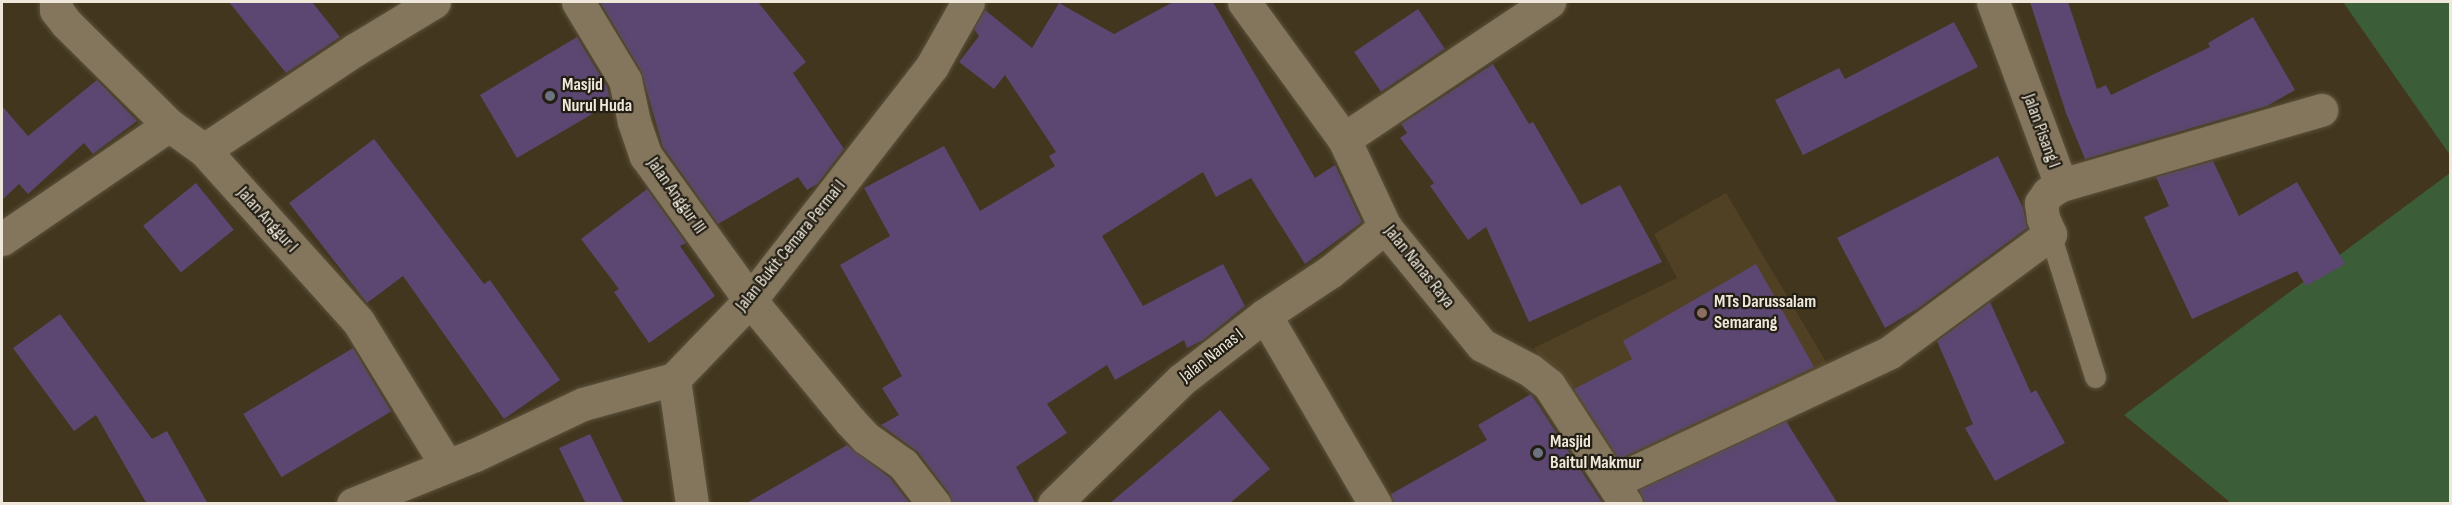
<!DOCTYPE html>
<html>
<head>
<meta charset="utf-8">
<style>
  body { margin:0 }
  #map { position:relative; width:2452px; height:505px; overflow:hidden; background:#42361e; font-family:"Sofia Sans Condensed",sans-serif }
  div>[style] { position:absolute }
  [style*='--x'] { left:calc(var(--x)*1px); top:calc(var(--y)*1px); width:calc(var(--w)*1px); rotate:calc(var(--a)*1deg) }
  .built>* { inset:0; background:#514124 }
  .green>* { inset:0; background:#3b5d38 }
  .building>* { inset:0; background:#5b4771; transform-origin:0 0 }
  .roads { filter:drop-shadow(0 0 2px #5c523d) drop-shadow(0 0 2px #5c523d) }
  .lane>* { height:21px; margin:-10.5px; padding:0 10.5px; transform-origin:10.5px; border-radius:10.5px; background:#84765d }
  .street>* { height:33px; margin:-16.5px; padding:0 16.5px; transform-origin:16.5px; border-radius:16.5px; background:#84765d }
  .dots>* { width:16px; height:16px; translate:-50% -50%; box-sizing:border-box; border:3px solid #231e14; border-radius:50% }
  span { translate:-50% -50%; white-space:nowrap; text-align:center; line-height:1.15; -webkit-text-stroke:4.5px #231e14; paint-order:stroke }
  .poi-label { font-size:18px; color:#efe8da; font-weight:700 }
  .left { translate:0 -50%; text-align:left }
  .street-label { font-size:18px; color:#efe8da }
  .frame { position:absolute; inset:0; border:3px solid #efe8da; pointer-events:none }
</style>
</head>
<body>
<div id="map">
  <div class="built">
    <i style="clip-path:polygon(1726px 193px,1829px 367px,1613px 477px,1534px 348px,1677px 278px,1654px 234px)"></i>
  </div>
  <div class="green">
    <i style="clip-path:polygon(2343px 2px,2450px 2px,2450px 155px)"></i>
    <i style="clip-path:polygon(2450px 173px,2450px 503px,2231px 503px,2124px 415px)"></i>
  </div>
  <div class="building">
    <i style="clip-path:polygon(229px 2px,312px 2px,340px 37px,286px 73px)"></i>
    <i style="clip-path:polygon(600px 2px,758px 2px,806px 62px,793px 73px,844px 149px,817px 184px,807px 190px,798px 177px,718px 224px,663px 147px,641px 71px)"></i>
    <i style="clip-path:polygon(1173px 2px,1213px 2px,1315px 178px,1335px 165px,1362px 222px,1305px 264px,1251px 178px,1216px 197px,1203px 172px,1102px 236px,1143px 306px,1223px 264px,1245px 306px,1203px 340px,1187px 348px,1184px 340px,1115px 380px,1107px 365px,1047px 404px,1067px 433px,1016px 467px,1036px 504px,952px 504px,949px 493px,918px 452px,881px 425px,899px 415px,882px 388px,902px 376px,840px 265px,890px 236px,864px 188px,944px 146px,980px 211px,1055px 166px,1049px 156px,1056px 152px,1005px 75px,994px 89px,959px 62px,979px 36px,974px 29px,985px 10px,1032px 48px,1059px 3px,1114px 34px)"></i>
    <i style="clip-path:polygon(2030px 2px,2068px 2px,2097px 89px,2106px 85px,2111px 95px,2210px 47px,2208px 43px,2253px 17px,2295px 90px,2267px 106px,2085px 159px,2066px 113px)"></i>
    <i style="left:1418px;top:9px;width:48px;height:77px;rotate:56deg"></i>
    <i style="clip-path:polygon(1954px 22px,1978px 67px,1803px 155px,1775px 100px,1839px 68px,1845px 79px)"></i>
    <i style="clip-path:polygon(577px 37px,607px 87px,611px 103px,517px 158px,480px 95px)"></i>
    <i style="clip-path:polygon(1493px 64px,1529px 124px,1533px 122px,1581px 205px,1620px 185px,1662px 262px,1529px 322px,1486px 227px,1468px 240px,1430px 186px,1434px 183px,1400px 138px,1407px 133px,1401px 124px)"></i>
    <i style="clip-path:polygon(97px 80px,137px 121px,93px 154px,84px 143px,28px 194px,19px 184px,2px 200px,2px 106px,28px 136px)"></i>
    <i style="clip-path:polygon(374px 139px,484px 284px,490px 280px,560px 380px,504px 419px,403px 276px,367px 303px,289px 203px)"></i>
    <i style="clip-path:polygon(1998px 156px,2023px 208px,2027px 228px,1917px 309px,1885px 328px,1837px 238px)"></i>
    <i style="clip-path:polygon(2213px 161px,2239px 216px,2297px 182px,2345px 264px,2306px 286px,2297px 271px,2192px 319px,2144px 217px,2169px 206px,2156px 177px)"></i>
    <i style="left:196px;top:183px;width:60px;height:68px;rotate:51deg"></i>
    <i style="clip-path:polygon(647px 189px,686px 243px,680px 246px,715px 296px,649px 343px,614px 292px,619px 289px,581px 239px)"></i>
    <i style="clip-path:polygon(1756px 264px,1814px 367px,1619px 459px,1574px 389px,1632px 359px,1623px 341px)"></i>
    <i style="clip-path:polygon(1990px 302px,2031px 393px,2036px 390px,2065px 443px,1995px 481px,1965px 428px,1973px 424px,1937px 341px)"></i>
    <i style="clip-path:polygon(60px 314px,152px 439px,167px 431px,208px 504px,147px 504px,96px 415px,74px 431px,13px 348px)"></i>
    <i style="left:353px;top:348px;width:74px;height:128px;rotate:59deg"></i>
    <i style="clip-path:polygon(1531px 394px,1603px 504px,1394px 504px,1391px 494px,1487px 440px,1478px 425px)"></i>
    <i style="clip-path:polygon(1220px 410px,1270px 469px,1229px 504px,1109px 504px)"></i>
    <i style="clip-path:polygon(1786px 421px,1838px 504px,1645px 504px,1639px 490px)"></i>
    <i style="clip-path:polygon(590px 434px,624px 504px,586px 504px,559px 448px)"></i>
    <i style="clip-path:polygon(847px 445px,890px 478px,910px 504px,745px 504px)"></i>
  </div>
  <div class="roads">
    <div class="lane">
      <i style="--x:2050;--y:234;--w:150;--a:72.5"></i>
    </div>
    <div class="street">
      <i style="--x:56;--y:2;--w:8;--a:90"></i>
      <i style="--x:56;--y:10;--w:16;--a:52"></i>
      <i style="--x:66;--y:23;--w:145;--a:44.7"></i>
      <i style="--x:169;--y:125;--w:43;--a:35.5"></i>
      <i style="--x:204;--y:150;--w:230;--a:48"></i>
      <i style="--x:358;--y:321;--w:170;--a:58.5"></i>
      <i style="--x:578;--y:2;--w:91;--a:58.9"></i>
      <i style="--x:625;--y:80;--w:43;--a:77.9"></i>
      <i style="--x:634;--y:122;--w:36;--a:71"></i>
      <i style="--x:646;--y:156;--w:178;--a:54.2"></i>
      <i style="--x:750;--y:300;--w:157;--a:50.4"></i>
      <i style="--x:850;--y:421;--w:23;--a:47"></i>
      <i style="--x:866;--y:438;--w:45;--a:35.1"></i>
      <i style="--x:903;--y:464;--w:51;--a:52.2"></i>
      <i style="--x:1244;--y:2;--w:170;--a:53.9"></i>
      <i style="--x:1344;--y:139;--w:97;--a:65"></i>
      <i style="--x:1385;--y:227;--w:153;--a:50.6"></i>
      <i style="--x:1482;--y:345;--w:54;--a:27.5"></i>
      <i style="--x:1530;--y:370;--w:24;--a:38"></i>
      <i style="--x:1549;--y:385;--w:142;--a:57.1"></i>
      <i style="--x:1344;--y:139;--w:247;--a:-33.8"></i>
      <i style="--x:204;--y:150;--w:182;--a:-33.6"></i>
      <i style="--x:356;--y:49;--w:91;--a:-31.1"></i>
      <i style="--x:2061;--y:185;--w:271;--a:-16.1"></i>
      <i style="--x:2;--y:239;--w:202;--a:-34.3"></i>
      <i style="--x:1265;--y:315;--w:219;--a:59.8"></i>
      <i style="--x:1613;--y:482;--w:306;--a:-25.1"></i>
      <i style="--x:1890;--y:352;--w:199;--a:-36.4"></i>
      <i style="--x:2050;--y:234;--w:17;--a:-114"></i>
      <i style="--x:2043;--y:218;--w:15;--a:-98"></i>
      <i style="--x:2041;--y:203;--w:12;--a:-55"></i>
      <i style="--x:2048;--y:193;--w:15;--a:-32"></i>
      <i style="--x:2061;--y:185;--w:195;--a:-110.4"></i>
      <i style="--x:353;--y:504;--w:131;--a:-21.9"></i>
      <i style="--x:475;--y:455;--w:119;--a:-25.3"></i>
      <i style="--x:583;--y:404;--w:94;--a:-15.4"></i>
      <i style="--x:692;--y:504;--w:126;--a:-98.2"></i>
      <i style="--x:674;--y:379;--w:110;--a:-46.1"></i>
      <i style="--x:750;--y:300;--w:296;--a:-52.1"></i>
      <i style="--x:932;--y:66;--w:73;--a:-60.6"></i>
      <i style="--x:1054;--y:504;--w:177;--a:-44.3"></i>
      <i style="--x:1181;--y:380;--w:106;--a:-37.7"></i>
      <i style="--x:1265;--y:315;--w:79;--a:-33.7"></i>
      <i style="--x:1331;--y:271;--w:70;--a:-39.2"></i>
    </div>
  </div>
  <div class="dots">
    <i style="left:550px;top:96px;background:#6b7280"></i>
    <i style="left:1702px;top:313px;background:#8d6e63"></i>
    <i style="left:1538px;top:453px;background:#6b7280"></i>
  </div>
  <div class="poi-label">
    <span class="left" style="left:562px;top:96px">Masjid<br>Nurul Huda</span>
    <span class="left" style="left:1714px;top:313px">MTs Darussalam<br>Semarang</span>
    <span class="left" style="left:1550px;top:453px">Masjid<br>Baitul Makmur</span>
  </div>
  <div class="street-label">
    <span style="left:2041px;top:131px;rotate:70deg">Jalan Pisang I</span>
    <span style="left:676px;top:196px;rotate:55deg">Jalan Anggur III</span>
    <span style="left:267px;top:220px;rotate:48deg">Jalan Anggur I</span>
    <span style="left:791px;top:246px;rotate:-51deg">Jalan Bukit Cemara Permai I</span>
    <span style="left:1419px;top:267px;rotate:51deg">Jalan Nanas Raya</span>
    <span style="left:1212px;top:356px;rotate:-38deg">Jalan Nanas I</span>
  </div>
  <div class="frame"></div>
</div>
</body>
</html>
